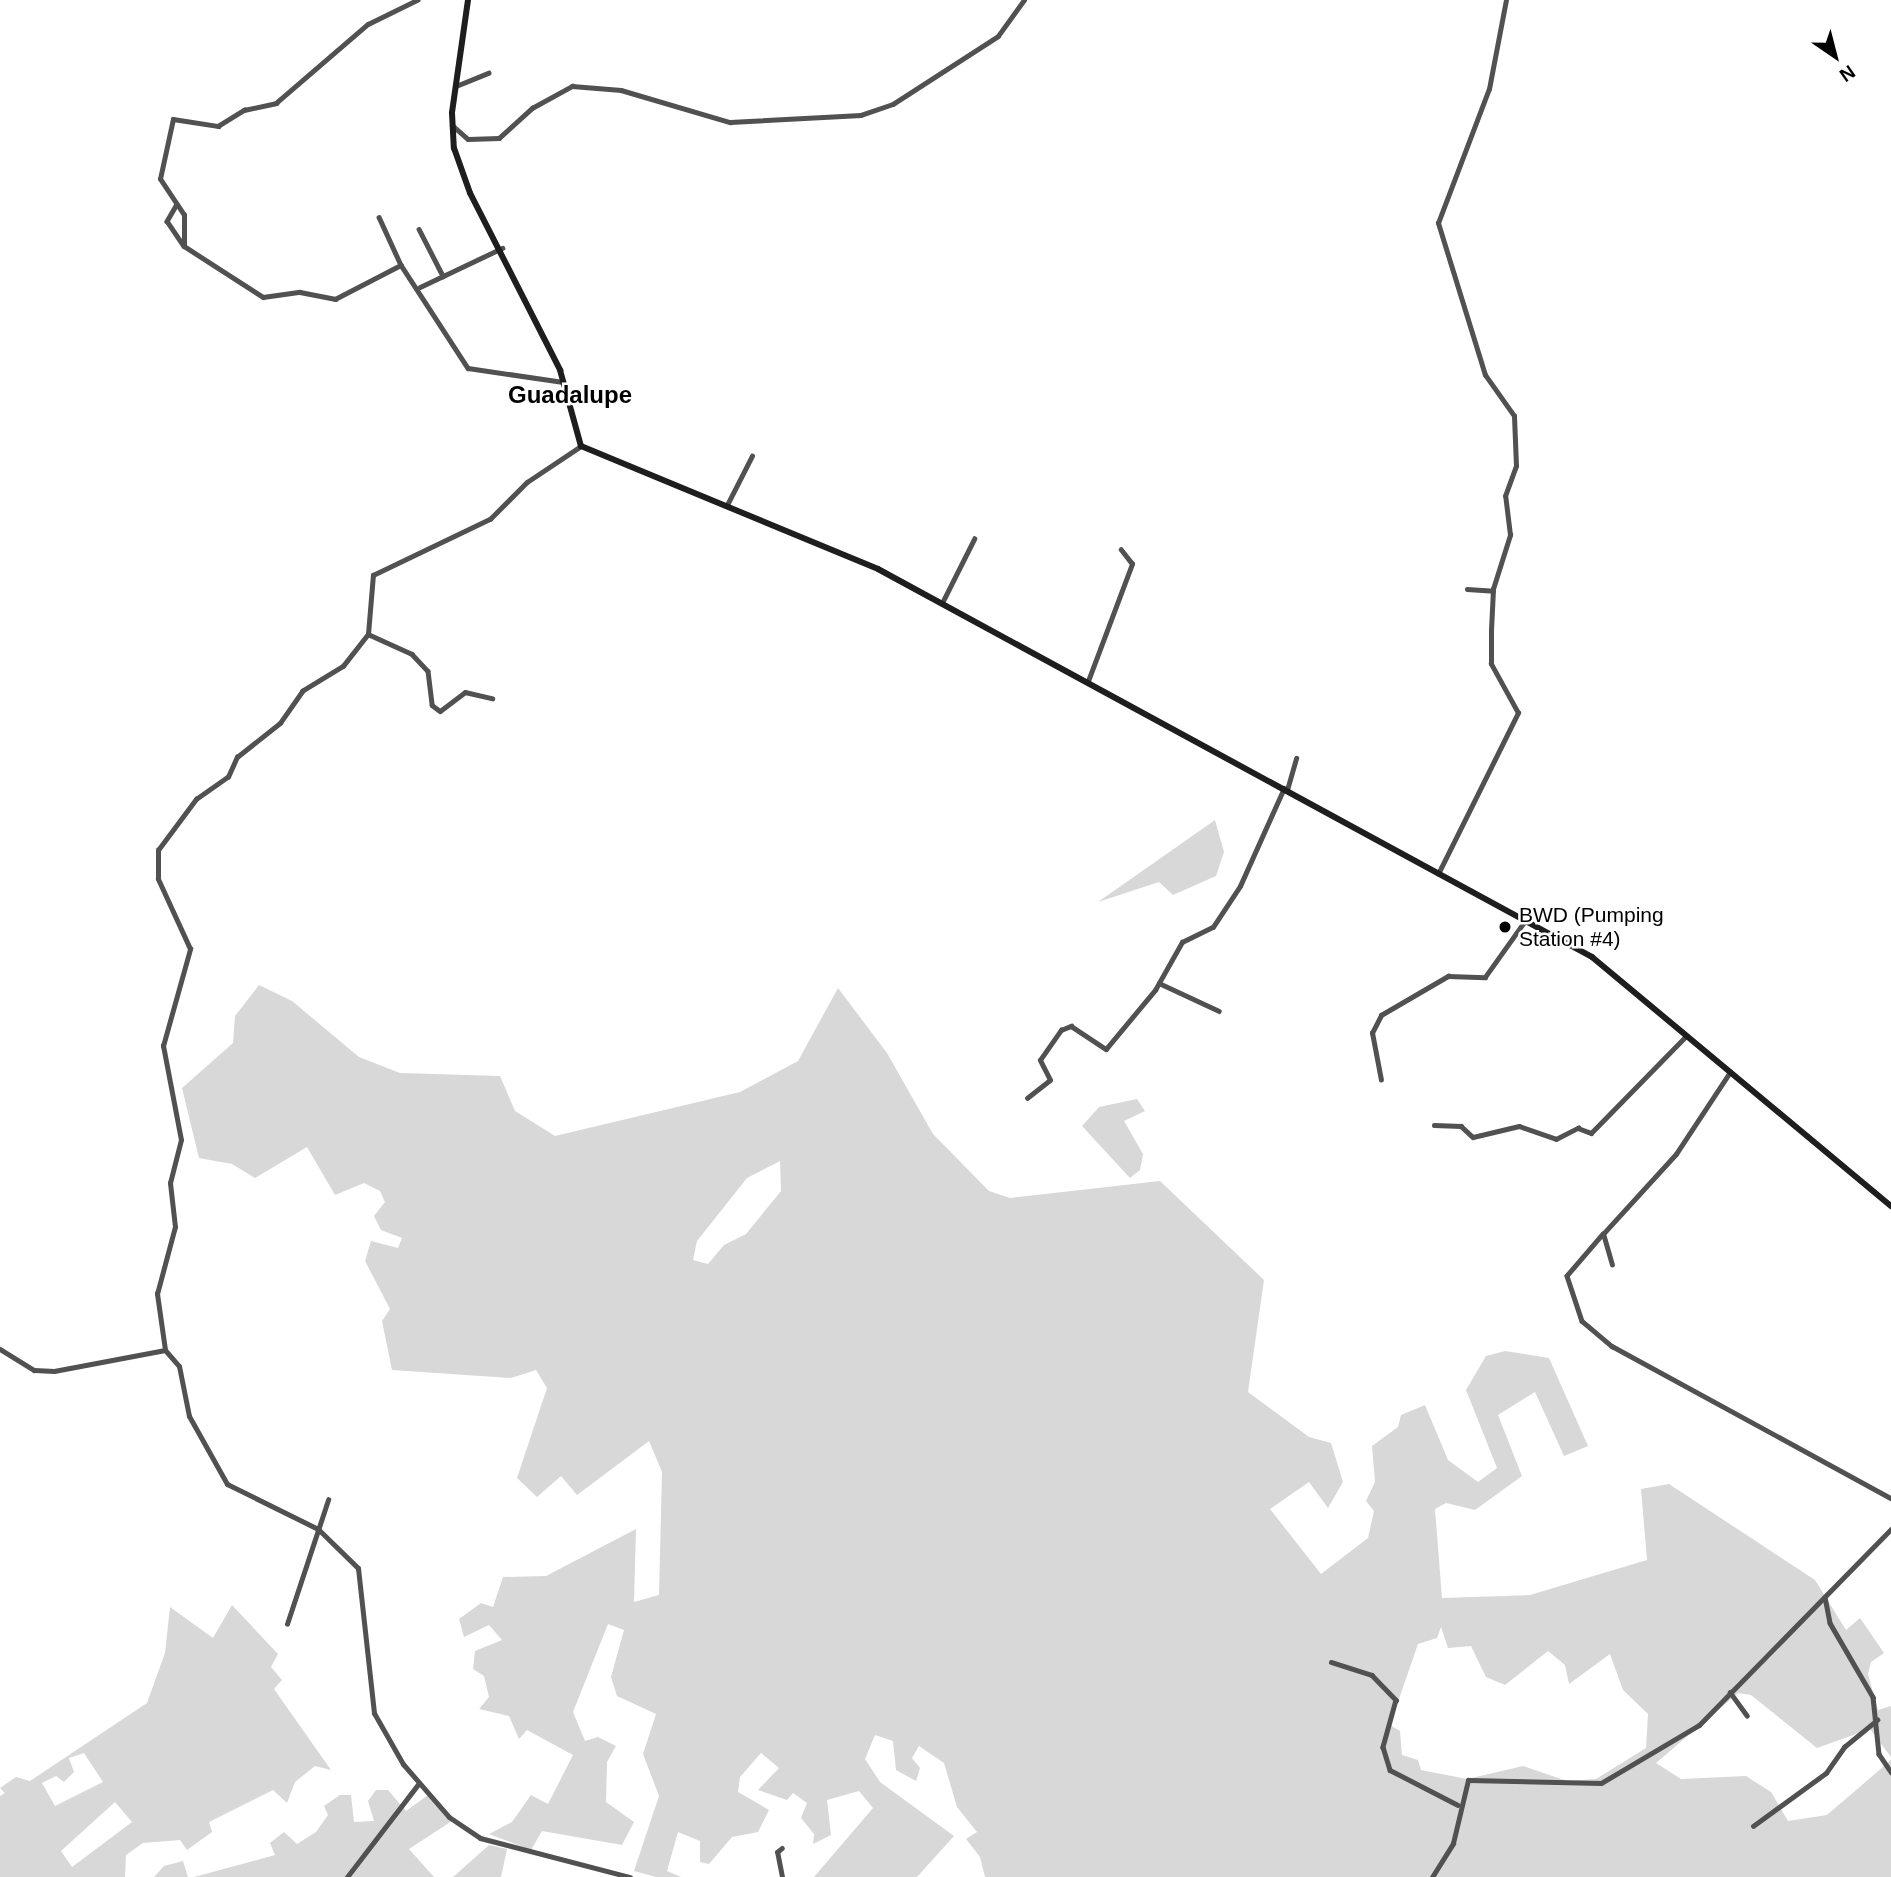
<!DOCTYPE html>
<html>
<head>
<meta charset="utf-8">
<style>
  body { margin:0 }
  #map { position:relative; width:1891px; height:1877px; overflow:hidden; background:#fff; font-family:Arial,sans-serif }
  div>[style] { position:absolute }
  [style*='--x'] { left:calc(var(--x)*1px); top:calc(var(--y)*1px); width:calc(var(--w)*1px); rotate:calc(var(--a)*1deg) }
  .green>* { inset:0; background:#d8d8d8 }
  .minor>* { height:4.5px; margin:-2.25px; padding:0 2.25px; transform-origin:2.25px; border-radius:2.25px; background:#515151 }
  .tertiary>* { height:5px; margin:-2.5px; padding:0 2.5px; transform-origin:2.5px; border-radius:2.5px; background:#515151 }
  .secondary>* { height:6px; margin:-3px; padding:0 3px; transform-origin:3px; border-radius:3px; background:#1e1e1e }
  .dots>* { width:19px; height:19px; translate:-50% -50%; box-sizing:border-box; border:4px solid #fff; border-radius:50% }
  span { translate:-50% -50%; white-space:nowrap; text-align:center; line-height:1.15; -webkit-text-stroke:5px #fff; paint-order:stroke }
  .poi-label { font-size:21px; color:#000 }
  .left { translate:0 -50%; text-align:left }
  .quarter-label { font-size:24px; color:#000; font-weight:700 }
  .north { position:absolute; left:1800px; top:21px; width:70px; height:70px; -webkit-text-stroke:5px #fff; paint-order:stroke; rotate:145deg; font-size:19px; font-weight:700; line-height:28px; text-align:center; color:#000 }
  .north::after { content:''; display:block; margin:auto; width:24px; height:32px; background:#000; clip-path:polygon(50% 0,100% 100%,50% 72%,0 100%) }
</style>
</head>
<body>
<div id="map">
  <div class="green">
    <i style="clip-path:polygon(1215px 820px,1224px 852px,1216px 876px,1173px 895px,1159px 882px,1098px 902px)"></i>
    <i style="clip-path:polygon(evenodd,259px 985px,292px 1001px,359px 1057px,400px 1073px,500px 1076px,515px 1111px,555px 1136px,740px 1092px,798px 1061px,838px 988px,887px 1053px,933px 1134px,989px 1191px,1010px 1198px,1160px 1181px,1264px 1280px,1248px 1392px,1309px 1437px,1331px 1443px,1343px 1482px,1328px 1508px,1309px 1482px,1270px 1509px,1321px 1574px,1368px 1538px,1374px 1511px,1366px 1501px,1375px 1482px,1372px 1446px,1398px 1427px,1401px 1415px,1425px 1405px,1448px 1460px,1478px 1482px,1497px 1468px,1466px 1390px,1486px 1356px,1505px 1351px,1549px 1358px,1588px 1446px,1564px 1456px,1535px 1392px,1498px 1415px,1522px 1476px,1475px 1510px,1446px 1503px,1435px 1509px,1442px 1598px,1530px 1595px,1647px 1560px,1641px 1489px,1669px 1484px,1815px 1580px,1846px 1630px,1860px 1618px,1884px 1653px,1871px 1662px,1868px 1674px,1878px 1710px,1891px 1706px,1891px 1757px,1870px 1729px,1817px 1748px,1751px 1695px,1738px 1693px,1656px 1763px,1681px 1779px,1746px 1776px,1771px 1792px,1788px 1821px,1827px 1815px,1891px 1760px,1891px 1877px,985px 1877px,980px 1857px,966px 1839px,977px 1832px,957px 1807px,944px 1763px,919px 1746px,912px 1758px,920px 1768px,916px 1781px,896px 1770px,893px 1741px,875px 1735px,865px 1759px,880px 1782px,954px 1836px,917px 1877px,814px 1877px,873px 1808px,859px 1791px,827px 1800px,831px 1835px,813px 1844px,814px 1834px,801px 1818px,807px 1803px,793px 1793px,787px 1800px,758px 1790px,779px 1768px,761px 1753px,740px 1777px,738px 1792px,769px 1810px,758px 1832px,732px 1837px,709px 1864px,700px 1862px,700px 1841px,678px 1832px,667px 1871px,681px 1877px,656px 1877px,634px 1871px,659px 1796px,643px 1754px,656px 1714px,617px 1696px,611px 1677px,624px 1630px,608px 1624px,573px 1712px,585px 1741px,598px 1737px,616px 1746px,607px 1762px,606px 1802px,634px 1822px,622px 1845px,542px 1831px,531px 1850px,489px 1834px,512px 1822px,531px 1795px,548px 1804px,573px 1755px,527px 1730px,519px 1739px,509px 1716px,479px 1709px,489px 1697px,484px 1676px,473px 1669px,475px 1651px,502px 1640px,489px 1625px,464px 1637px,459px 1619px,481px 1603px,493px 1607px,503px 1577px,546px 1576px,636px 1529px,634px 1602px,659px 1595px,662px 1472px,649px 1441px,577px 1495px,561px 1476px,537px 1497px,517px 1478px,547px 1388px,536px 1370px,511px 1378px,392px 1370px,382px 1321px,390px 1309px,365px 1261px,371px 1241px,398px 1248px,402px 1238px,381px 1230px,374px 1216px,385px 1202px,380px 1191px,364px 1183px,335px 1195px,307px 1147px,255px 1178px,232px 1164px,199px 1158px,182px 1088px,233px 1043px,235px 1016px,259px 985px,780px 1161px,781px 1191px,746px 1234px,724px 1245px,708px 1264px,693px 1260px,697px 1241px,747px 1178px,780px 1161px,259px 985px,1441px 1627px,1448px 1648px,1471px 1646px,1486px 1677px,1505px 1685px,1548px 1651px,1565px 1665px,1569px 1684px,1610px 1654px,1623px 1690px,1648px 1714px,1646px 1748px,1596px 1779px,1567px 1781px,1523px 1766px,1467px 1779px,1421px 1770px,1418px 1760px,1402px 1755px,1400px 1731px,1390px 1725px,1418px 1644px,1437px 1638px,1441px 1627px)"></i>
    <i style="clip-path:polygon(1137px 1099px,1145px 1111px,1124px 1121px,1143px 1154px,1140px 1170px,1130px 1178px,1082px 1126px,1099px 1107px)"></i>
    <i style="clip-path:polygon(evenodd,232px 1605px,278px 1654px,271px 1667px,282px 1680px,274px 1689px,331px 1770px,315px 1766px,295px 1782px,287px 1803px,273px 1790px,209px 1822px,212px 1832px,187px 1850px,180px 1840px,143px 1843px,126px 1855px,125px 1877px,0 1877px,0 1796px,5px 1793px,0 1788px,16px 1777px,30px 1781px,147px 1703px,165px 1653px,170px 1607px,213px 1638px,232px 1605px,84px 1753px,103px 1782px,55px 1806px,42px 1783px,56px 1776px,64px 1782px,74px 1772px,69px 1758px,84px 1753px,232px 1605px,115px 1802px,132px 1822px,72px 1867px,61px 1851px,115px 1802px)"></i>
    <i style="clip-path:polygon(376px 1790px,388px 1790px,406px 1811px,428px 1795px,452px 1821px,409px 1849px,434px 1877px,194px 1877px,275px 1855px,270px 1843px,284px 1832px,297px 1844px,316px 1832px,328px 1815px,324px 1806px,340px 1795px,351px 1795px,354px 1822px,374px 1821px,368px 1801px)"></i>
    <i style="clip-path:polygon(489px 1845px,507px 1849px,501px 1877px,453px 1877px)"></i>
    <i style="clip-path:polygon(183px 1861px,188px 1877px,154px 1877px,164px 1866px)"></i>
  </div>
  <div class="minor">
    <i style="--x:456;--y:86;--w:35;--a:-22"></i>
    <i style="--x:452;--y:125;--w:21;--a:41"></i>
    <i style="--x:468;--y:139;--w:31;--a:-2"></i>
    <i style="--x:499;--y:138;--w:45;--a:-42.3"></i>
    <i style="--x:532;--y:108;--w:46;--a:-28.8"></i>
    <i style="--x:572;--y:86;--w:49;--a:4.7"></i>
    <i style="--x:621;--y:90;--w:114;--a:16.4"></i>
    <i style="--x:730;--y:122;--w:131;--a:-3.1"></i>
    <i style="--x:861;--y:115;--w:34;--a:-19"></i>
    <i style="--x:893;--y:104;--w:125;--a:-32.9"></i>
    <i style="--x:998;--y:36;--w:44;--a:-54.2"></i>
    <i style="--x:177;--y:204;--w:20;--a:120"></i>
    <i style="--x:167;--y:221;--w:30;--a:56"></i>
    <i style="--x:184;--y:246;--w:94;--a:32.8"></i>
    <i style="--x:263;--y:297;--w:37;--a:-8"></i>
    <i style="--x:300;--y:292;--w:36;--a:11"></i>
    <i style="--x:335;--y:299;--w:74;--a:-27.3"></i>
    <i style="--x:401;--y:265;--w:123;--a:57"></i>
    <i style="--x:468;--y:368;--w:96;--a:8.4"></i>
    <i style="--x:379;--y:217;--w:53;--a:65.4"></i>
    <i style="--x:419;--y:229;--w:53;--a:62.9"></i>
    <i style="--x:184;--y:246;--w:31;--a:-90"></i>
    <i style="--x:184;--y:215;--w:43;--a:-123.7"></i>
    <i style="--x:160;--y:179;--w:61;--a:-77.8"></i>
    <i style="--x:173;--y:119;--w:46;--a:8.8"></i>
    <i style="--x:218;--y:126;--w:31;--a:-32"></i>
    <i style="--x:244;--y:110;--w:33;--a:-12"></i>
    <i style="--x:276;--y:103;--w:121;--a:-40.7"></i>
    <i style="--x:368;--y:24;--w:55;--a:-26.1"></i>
    <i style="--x:420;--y:287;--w:91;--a:-25.4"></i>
    <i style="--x:727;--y:505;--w:55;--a:-63"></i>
    <i style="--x:1467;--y:589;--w:26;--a:4"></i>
    <i style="--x:942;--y:603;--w:72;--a:-63.4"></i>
    <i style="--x:368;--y:634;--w:48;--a:24.4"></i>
    <i style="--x:412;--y:654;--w:23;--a:47"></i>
    <i style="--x:428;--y:671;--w:34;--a:83"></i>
    <i style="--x:432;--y:705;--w:10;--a:37"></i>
    <i style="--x:440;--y:711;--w:31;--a:-37"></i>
    <i style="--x:465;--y:692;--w:28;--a:13"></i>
    <i style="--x:1088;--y:681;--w:125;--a:-69.4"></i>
    <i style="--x:1132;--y:564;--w:18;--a:-128"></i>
    <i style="--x:1287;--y:790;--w:33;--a:-74"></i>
    <i style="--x:1438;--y:874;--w:180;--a:-63.6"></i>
    <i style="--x:1518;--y:713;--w:56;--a:-118.9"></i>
    <i style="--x:1491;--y:664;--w:34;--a:-90"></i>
    <i style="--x:1491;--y:630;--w:41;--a:-87.2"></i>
    <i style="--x:1493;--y:589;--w:57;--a:-72.5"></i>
    <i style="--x:1510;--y:535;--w:39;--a:-97"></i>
    <i style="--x:1505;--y:496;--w:32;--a:-70"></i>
    <i style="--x:1516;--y:466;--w:50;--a:-92.3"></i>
    <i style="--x:1514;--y:416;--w:50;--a:-125.3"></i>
    <i style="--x:1485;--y:375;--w:159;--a:-107.2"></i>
    <i style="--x:1438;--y:223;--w:143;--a:-69.2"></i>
    <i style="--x:1489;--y:89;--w:91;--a:-79.2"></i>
    <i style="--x:1159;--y:983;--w:66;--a:25"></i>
    <i style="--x:1381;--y:1080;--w:48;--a:-100.8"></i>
    <i style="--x:1372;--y:1033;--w:20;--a:-63"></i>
    <i style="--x:1381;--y:1015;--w:78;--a:-30.2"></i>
    <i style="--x:1448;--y:976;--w:37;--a:2"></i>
    <i style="--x:1485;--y:977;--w:69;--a:-54.5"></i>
    <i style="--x:1027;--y:1098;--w:29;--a:-38"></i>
    <i style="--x:1050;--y:1080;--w:22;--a:-117"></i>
    <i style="--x:1040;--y:1060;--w:37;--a:-55"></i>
    <i style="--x:1061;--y:1030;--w:11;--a:-22"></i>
    <i style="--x:1071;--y:1026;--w:42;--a:33.3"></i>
    <i style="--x:1106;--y:1049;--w:77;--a:-50.3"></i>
    <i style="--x:1155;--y:990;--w:55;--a:-60.6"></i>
    <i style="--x:1182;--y:942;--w:34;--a:-26"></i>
    <i style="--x:1213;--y:927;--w:49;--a:-56.6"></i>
    <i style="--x:1240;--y:886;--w:107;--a:-65.8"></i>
    <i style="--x:1434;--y:1125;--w:27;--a:2"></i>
    <i style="--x:1461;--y:1126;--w:16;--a:43"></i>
    <i style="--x:1473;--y:1137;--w:47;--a:-13.4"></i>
    <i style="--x:1519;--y:1126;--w:39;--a:19"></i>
    <i style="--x:1556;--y:1139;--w:25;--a:-27"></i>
    <i style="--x:1578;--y:1128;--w:14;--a:21"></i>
    <i style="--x:1591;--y:1133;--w:136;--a:-45.6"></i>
    <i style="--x:1603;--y:1234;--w:55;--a:130.6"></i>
    <i style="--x:1567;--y:1276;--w:47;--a:71.6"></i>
    <i style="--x:1582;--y:1321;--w:39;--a:40"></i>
    <i style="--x:1612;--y:1346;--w:318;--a:28.6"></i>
    <i style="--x:1612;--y:1265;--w:32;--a:-106"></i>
    <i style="--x:1603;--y:1234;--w:108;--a:-47.6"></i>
    <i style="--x:1676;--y:1154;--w:98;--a:-56.6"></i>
    <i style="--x:165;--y:1350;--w:57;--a:-98.1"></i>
    <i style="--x:157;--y:1294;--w:69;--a:-75"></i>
    <i style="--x:175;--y:1227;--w:44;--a:-96.5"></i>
    <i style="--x:170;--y:1183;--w:44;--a:-75.7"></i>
    <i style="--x:181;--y:1140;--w:96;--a:-100.8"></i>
    <i style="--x:163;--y:1046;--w:101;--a:-74.4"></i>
    <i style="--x:190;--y:949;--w:77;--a:-114.6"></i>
    <i style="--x:158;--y:879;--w:29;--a:-90"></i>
    <i style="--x:158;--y:850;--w:64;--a:-53.3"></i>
    <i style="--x:196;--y:799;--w:39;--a:-35"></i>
    <i style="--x:228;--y:777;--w:22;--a:-66"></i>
    <i style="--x:237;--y:757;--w:55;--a:-38.3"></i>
    <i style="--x:280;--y:723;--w:39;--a:-55"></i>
    <i style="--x:302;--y:691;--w:48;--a:-31.4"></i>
    <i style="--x:343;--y:666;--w:41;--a:-52"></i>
    <i style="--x:368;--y:634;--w:59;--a:-85.2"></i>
    <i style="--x:373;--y:575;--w:130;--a:-25.6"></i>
    <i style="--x:490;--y:519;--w:52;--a:-45"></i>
    <i style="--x:527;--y:482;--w:65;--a:-33.7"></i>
    <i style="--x:1825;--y:1597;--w:26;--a:79"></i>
    <i style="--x:1830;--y:1623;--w:86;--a:59.8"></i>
    <i style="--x:1873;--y:1697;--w:57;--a:84"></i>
    <i style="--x:1879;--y:1754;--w:22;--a:56"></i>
    <i style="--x:287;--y:1624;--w:131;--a:-71.7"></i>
    <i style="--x:1331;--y:1662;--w:43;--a:17.6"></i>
    <i style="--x:1372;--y:1675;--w:35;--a:46"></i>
    <i style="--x:1396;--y:1700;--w:49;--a:105.5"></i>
    <i style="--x:1383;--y:1747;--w:24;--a:73"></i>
    <i style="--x:1390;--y:1770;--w:76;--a:27.2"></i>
    <i style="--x:1730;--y:1692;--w:29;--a:54"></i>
    <i style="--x:1753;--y:1826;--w:90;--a:-36"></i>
    <i style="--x:1826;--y:1773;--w:32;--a:-55"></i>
    <i style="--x:1844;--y:1747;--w:43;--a:-39.3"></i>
    <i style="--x:347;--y:1877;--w:118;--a:-52.5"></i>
    <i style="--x:782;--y:1877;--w:25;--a:-101"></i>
    <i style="--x:777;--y:1852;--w:6;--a:-39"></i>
  </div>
  <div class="tertiary">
    <i style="--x:0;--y:1349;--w:40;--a:32"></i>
    <i style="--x:34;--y:1370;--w:20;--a:3"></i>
    <i style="--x:54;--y:1371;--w:113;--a:-10.7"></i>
    <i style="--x:165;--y:1350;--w:21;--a:49"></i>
    <i style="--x:179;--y:1366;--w:51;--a:78.7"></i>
    <i style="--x:189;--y:1416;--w:78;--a:60.8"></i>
    <i style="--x:227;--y:1484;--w:102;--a:26.3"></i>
    <i style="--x:318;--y:1529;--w:56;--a:44.3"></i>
    <i style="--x:358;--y:1568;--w:146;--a:83.7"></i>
    <i style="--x:374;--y:1713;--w:59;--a:60.4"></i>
    <i style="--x:403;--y:1764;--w:70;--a:49"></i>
    <i style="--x:449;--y:1817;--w:37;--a:34"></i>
    <i style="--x:480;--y:1838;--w:155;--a:14.6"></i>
    <i style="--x:1432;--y:1877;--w:40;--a:-58"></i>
    <i style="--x:1453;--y:1843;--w:65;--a:-76.6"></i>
    <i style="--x:1468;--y:1780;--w:133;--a:1.3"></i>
    <i style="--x:1601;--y:1783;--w:114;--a:-30.6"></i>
    <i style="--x:1699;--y:1725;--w:274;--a:-45.6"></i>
  </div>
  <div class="secondary">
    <i style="--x:468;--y:0;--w:114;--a:98.1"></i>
    <i style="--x:452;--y:113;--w:35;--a:87"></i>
    <i style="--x:454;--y:148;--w:48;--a:70.4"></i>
    <i style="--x:470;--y:193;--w:199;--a:63"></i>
    <i style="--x:560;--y:370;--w:79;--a:74.6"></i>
    <i style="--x:581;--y:446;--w:321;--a:22.5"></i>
    <i style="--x:878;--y:569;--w:813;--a:28.52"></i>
    <i style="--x:1592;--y:957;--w:389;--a:39.8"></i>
  </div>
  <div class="dots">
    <i style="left:1505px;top:927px;background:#000"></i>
  </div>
  <div class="poi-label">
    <span class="left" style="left:1519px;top:927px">BWD (Pumping<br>Station #4)</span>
  </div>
  <div class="quarter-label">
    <span style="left:570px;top:395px">Guadalupe</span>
  </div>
  <div class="north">N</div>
</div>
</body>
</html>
